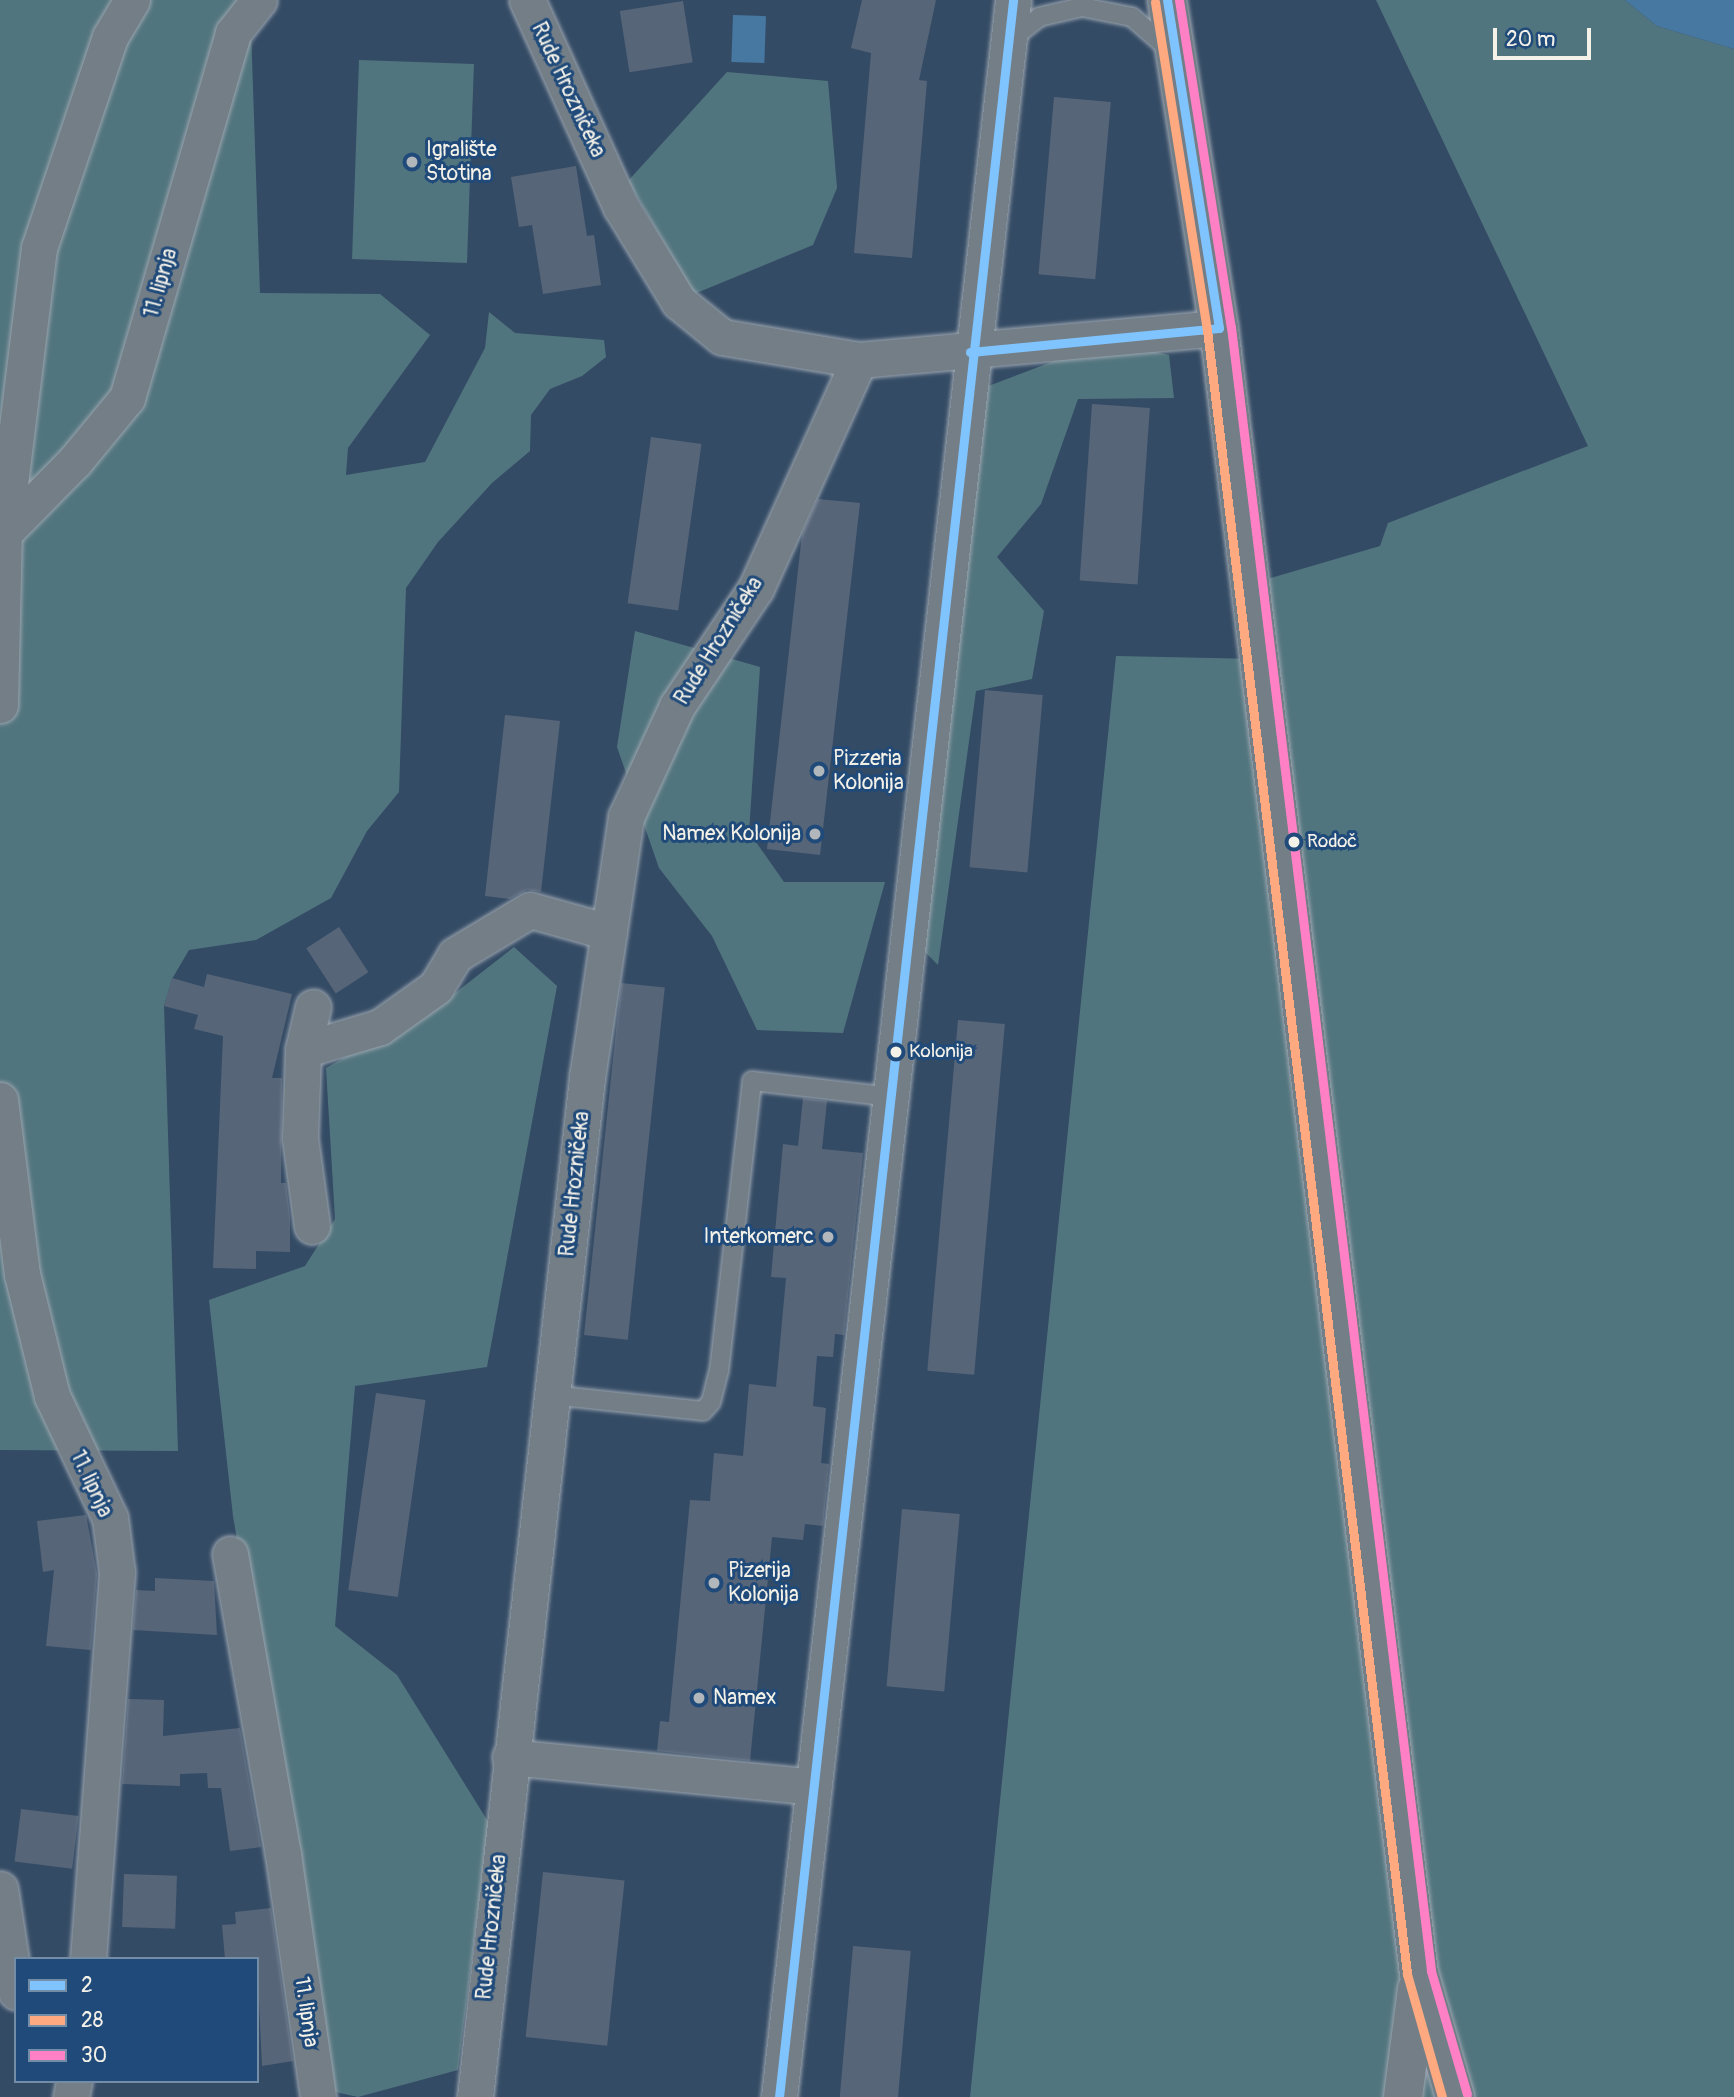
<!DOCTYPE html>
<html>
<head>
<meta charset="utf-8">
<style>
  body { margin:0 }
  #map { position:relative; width:1734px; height:2097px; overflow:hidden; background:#344b65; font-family:Pangolin,sans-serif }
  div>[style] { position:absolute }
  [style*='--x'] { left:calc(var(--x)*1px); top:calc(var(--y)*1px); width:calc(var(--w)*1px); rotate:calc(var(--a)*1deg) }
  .green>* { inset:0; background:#51757e; transform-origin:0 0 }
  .water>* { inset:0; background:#4778a1; transform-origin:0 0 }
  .building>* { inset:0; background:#576579; transform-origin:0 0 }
  .roads { filter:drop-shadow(0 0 2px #9ba5af) drop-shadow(0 0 2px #9ba5af) }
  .lane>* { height:18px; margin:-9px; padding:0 9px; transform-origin:9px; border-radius:9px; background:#737e87 }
  .street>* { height:35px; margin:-17.5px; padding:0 17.5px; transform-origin:17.5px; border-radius:17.5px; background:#737e87 }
  .secondary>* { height:38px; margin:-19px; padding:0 19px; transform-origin:19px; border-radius:19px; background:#737e87 }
  .bus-1>* { height:9px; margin:-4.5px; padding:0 4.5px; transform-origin:4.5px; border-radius:4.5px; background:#80c4ff }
  .bus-2>* { height:9px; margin:-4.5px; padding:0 4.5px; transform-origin:4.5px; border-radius:4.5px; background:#ffa980 }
  .bus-3>* { height:9px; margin:-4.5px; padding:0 4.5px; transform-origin:4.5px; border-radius:4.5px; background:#ff80c5 }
  .dots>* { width:19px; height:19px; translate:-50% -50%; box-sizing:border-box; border:4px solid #1f4a7a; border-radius:50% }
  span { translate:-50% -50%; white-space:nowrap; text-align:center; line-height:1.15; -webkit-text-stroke:6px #1f4a7a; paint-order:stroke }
  .bus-label { font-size:19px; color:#f4f1e8 }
  .left { translate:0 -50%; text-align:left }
  .street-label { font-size:21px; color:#f4f1e8 }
  .poi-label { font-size:21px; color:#f4f1e8 }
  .right { translate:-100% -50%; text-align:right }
  .legend { position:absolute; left:14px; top:1957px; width:245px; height:126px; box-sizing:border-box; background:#1f4a7a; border:2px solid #748da6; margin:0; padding:9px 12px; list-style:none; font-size:21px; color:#f4f1e8 }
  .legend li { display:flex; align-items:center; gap:14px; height:35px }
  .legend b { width:35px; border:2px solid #748da6 }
  .scale { position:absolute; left:1493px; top:28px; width:98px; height:32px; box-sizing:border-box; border:4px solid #f4f1e8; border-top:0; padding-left:9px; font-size:21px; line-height:24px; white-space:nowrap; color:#f4f1e8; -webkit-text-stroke:5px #1f4a7a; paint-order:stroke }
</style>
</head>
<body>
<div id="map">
  <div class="green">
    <i style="clip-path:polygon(0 0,250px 0,260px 293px,380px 294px,430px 335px,348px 448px,346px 475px,425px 462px,485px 348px,489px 312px,515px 333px,604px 340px,606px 357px,582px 376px,550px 389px,531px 415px,530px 451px,492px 483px,438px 542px,406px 588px,399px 792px,367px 831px,331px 898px,256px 940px,189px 950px,172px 979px,164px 1006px,178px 1451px,0 1450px)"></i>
    <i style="clip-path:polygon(1376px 0,1625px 0,1657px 26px,1734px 49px,1734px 2097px,970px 2097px,1116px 656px,1258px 659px,1250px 584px,1380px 546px,1388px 523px,1588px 446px)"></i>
    <i style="left:359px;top:60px;width:115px;height:199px;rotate:2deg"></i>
    <i style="clip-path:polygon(727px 72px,828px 81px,837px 188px,813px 245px,694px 294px,628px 181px)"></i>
    <i style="clip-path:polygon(1131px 346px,1169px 355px,1174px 398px,1078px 399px,1041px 504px,997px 557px,1044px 611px,1032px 679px,976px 691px,938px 965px,922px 949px,978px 390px,1070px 355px)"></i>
    <i style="clip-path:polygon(635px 631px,760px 667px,749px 832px,784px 882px,885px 882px,843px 1033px,757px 1030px,712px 936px,659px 868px,617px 747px)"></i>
    <i style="clip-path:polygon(514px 947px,557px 986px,487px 1367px,355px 1386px,335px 1626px,397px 1675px,489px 1823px,458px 2070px,358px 2097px,331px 2091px,233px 1516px,209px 1300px,305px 1266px,335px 1219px,326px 1068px,450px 997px)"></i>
  </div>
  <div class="water">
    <i style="clip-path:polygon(1625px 0,1734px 0,1734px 49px,1657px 26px)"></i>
    <i style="left:733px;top:15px;width:33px;height:47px;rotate:2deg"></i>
  </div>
  <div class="building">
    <i style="clip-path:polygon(862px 0,936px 0,919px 80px,927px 81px,912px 258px,854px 253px,871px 53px,851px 48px)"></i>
    <i style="left:683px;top:1px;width:62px;height:64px;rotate:81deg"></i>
    <i style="left:1054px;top:97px;width:57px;height:178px;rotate:5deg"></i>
    <i style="clip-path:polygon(576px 166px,587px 236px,594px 235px,601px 285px,543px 294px,532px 225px,519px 227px,511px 177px)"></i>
    <i style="left:1092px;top:404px;width:58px;height:177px;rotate:4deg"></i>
    <i style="left:651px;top:437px;width:51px;height:168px;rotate:8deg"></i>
    <i style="clip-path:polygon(818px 499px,860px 503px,820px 855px,767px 849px,802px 534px)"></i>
    <i style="left:985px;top:690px;width:58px;height:178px;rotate:5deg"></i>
    <i style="clip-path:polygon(505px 715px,560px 721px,541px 892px,527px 890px,510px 899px,485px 896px)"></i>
    <i style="left:339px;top:927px;width:54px;height:39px;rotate:57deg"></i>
    <i style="clip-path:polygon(207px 974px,292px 994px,272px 1078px,282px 1078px,281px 1183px,286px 1183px,290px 1217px,290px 1252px,256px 1251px,256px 1269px,213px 1268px,223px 1036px,194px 1029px,198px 1015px,164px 1006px,172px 978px,204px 987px)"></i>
    <i style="left:621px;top:983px;width:44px;height:354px;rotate:6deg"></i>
    <i style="left:958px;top:1020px;width:47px;height:352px;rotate:5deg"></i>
    <i style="clip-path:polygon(803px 1098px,827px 1101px,822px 1149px,863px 1153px,844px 1335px,835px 1334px,833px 1357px,817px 1356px,813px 1406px,826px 1408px,821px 1463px,829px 1464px,823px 1526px,805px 1524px,803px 1540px,772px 1537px,750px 1761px,657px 1751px,660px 1721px,669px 1722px,690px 1500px,710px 1501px,714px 1453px,743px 1456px,749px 1384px,776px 1387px,786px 1278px,771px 1277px,783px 1144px,798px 1146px)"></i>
    <i style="left:376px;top:1393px;width:50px;height:199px;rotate:8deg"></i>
    <i style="left:902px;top:1509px;width:58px;height:178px;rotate:5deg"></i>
    <i style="clip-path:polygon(86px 1515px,97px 1574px,91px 1650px,46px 1646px,54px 1570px,43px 1572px,37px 1521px)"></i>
    <i style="clip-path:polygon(155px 1578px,214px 1581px,217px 1635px,133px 1630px,136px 1590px,155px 1591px)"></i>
    <i style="clip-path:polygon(128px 1699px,164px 1700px,163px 1736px,240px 1728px,261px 1847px,230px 1851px,221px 1788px,208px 1788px,207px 1773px,180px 1774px,180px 1786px,122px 1784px)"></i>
    <i style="left:21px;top:1809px;width:58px;height:53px;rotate:7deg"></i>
    <i style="left:543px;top:1872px;width:82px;height:166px;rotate:6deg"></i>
    <i style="left:124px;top:1874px;width:53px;height:53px;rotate:2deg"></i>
    <i style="clip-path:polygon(271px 1908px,293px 2061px,262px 2066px,257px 1959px,225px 1959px,222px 1925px,236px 1924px,235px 1912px)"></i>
    <i style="left:853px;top:1946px;width:58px;height:152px;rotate:5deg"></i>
  </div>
  <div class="roads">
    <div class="lane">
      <i style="--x:1010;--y:40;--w:37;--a:-38"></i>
      <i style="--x:1039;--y:17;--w:44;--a:-13.1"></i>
      <i style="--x:1082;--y:7;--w:51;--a:11.3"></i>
      <i style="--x:1132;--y:17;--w:49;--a:40.9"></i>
      <i style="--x:551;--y:1395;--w:153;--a:6"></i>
      <i style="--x:703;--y:1411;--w:12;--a:-48"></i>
      <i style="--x:711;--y:1402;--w:32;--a:-76"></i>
      <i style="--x:719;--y:1371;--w:292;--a:-83.5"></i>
      <i style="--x:752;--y:1081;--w:141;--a:6.5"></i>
    </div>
    <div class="street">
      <i style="--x:527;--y:0;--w:227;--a:65.6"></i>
      <i style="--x:621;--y:207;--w:111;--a:58.6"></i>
      <i style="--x:679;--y:302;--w:55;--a:39.1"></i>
      <i style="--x:722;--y:337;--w:139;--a:9.5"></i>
      <i style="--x:859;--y:360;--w:361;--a:-5.1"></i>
      <i style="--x:4;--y:533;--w:101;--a:-45.4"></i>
      <i style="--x:75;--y:461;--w:82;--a:-50.5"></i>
      <i style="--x:127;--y:398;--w:380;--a:-73.8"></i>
      <i style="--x:233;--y:33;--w:42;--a:-51.8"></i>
      <i style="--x:0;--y:705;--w:172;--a:-88.7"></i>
      <i style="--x:4;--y:533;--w:287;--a:-83"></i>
      <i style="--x:39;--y:248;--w:223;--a:-71.4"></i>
      <i style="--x:110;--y:37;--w:43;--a:-59.3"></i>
      <i style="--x:303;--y:1050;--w:80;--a:-16.6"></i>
      <i style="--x:380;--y:1027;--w:69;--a:-35.5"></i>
      <i style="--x:436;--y:987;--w:37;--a:-59"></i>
      <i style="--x:455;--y:955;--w:87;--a:-31"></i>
      <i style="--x:530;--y:910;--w:82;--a:15.6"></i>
      <i style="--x:0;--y:1100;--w:175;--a:82.8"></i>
      <i style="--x:22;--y:1274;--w:126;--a:76.2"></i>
      <i style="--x:52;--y:1396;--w:135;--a:64.6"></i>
      <i style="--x:110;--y:1518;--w:55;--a:82.7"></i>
      <i style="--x:117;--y:1573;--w:387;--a:94.3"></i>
      <i style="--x:312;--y:1226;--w:89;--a:-97.8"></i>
      <i style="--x:300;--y:1138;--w:88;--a:-88"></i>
      <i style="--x:303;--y:1050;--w:44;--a:-76.9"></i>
      <i style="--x:230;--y:1554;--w:305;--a:80"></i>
      <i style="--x:283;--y:1854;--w:246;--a:81.8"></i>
      <i style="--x:510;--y:1757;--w:305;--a:5.6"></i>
      <i style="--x:0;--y:1889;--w:104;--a:81.2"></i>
      <i style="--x:71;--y:2097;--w:16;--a:-79"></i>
      <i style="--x:475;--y:2097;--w:1025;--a:-83.73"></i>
      <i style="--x:587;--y:1078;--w:264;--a:-81.5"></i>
      <i style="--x:626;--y:817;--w:122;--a:-65.3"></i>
      <i style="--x:677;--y:706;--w:142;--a:-56.2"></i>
      <i style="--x:756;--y:588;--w:250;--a:-65.7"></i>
      <i style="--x:779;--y:2097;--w:2110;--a:-83.63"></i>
    </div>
    <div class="secondary">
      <i style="--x:1167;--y:0;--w:332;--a:81"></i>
      <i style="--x:1219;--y:328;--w:1657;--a:83.07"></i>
      <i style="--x:1419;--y:1973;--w:129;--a:73.8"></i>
      <i style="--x:1403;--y:2097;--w:109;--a:-82.6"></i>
    </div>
  </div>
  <div class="bus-1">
    <i style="--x:970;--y:352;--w:250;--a:-5.5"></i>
    <i style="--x:1219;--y:328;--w:332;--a:-99"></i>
    <i style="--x:779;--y:2097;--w:2110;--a:-83.63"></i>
  </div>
  <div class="bus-2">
    <i style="--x:1155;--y:2;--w:332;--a:81"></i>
    <i style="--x:1207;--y:330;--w:1656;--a:83.06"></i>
    <i style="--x:1407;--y:1974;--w:128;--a:74.1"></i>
  </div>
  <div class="bus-3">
    <i style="--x:1179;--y:0;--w:331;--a:81"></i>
    <i style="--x:1231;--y:327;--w:1656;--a:83.06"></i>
    <i style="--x:1431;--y:1971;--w:128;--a:73.7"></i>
  </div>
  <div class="dots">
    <i style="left:412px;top:162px;background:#b1b7ba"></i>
    <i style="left:819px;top:771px;background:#b1b7ba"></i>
    <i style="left:815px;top:834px;background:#b1b7ba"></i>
    <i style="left:1294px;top:842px;background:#f4f1e8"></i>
    <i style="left:896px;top:1052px;background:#f4f1e8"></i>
    <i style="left:828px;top:1237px;background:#b1b7ba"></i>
    <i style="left:714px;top:1583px;background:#b1b7ba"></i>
    <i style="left:699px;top:1698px;background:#b1b7ba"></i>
  </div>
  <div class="bus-label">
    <span class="left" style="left:1307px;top:842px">Rodoč</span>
    <span class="left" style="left:909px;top:1052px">Kolonija</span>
  </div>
  <div class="street-label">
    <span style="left:568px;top:90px;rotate:65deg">Rude Hrozničeka</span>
    <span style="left:161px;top:283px;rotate:-74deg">11. lipnja</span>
    <span style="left:719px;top:641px;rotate:-58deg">Rude Hrozničeka</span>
    <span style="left:575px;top:1184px;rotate:-84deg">Rude Hrozničeka</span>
    <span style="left:91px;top:1484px;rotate:65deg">11. lipnja</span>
    <span style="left:492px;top:1927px;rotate:-84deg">Rude Hrozničeka</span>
    <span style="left:306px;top:2012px;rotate:82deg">11. lipnja</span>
  </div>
  <div class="poi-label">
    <span class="left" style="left:426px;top:162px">Igralište<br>Stotina</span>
    <span class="left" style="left:833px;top:771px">Pizzeria<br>Kolonija</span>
    <span class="right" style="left:801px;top:834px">Namex Kolonija</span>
    <span class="right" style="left:814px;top:1237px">Interkomerc</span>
    <span class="left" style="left:728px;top:1583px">Pizerija<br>Kolonija</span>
    <span class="left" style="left:713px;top:1698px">Namex</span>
  </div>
  <ul class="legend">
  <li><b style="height:9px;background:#80c4ff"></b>2</li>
  <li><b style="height:9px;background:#ffa980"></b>28</li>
  <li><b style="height:9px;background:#ff80c5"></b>30</li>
  </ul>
  <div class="scale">20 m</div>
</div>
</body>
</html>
